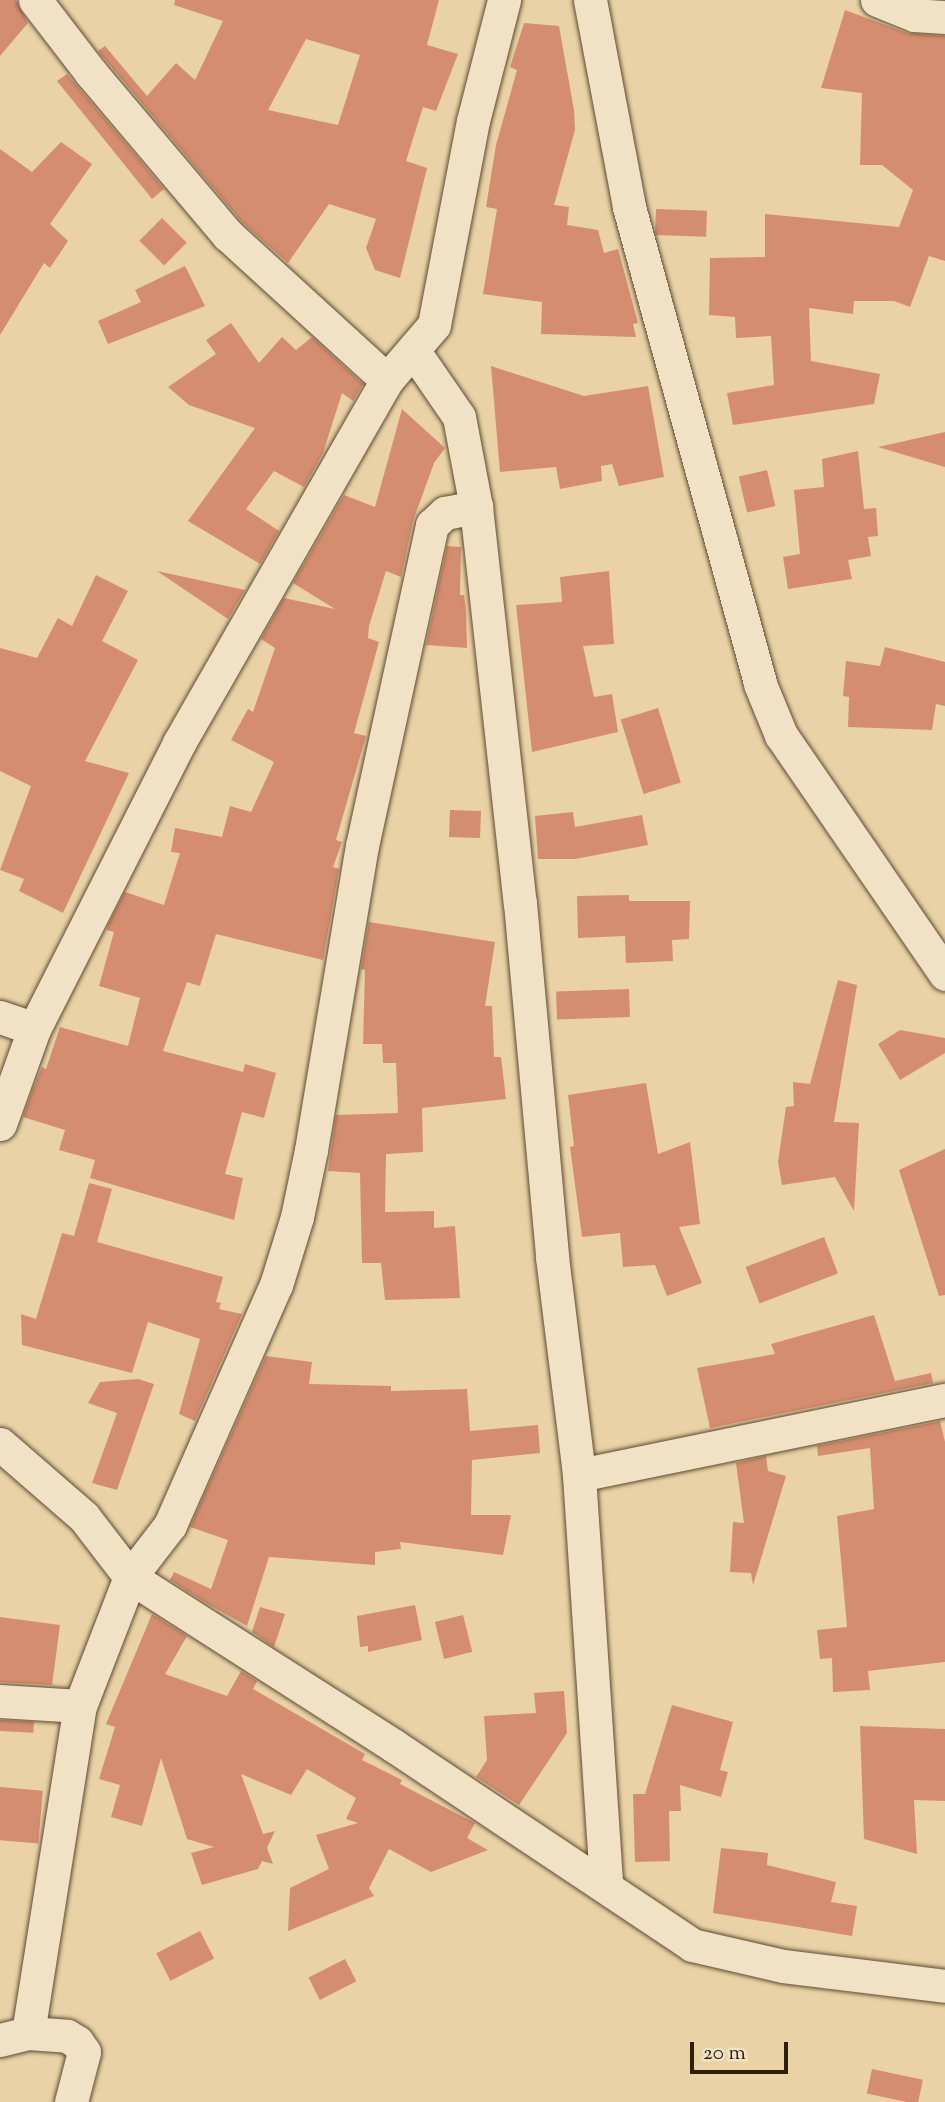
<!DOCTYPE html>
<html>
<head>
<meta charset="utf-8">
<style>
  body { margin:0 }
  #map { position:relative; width:945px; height:2102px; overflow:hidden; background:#e9d3a6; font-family:"Sorts Mill Goudy",serif }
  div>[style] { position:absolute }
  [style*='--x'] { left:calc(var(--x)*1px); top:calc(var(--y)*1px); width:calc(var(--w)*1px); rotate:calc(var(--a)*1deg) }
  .building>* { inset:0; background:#d58d70; transform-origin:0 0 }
  .roads { filter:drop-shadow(0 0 2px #5e4b31) drop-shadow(0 0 2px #5e4b31) }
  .minor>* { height:33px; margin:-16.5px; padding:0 16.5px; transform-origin:16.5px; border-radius:16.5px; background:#f1e2c5 }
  span { translate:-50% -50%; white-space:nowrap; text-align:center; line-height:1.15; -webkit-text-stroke:5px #f1e2c5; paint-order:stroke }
  .scale { position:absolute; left:690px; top:2042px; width:98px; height:32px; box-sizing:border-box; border:4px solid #2f1e0a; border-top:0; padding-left:9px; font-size:21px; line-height:24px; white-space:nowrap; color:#2f1e0a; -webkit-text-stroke:5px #f1e2c5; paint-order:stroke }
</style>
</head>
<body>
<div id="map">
  <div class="building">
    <i style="clip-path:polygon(0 0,16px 0,28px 23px,0 56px)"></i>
    <i style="clip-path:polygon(evenodd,175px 0,439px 0,427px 45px,458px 54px,436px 111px,423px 107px,406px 161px,427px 168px,400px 278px,375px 270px,366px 248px,376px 219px,329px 204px,288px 263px,242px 222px,98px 51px,105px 46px,147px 96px,176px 63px,195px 80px,223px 21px,174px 5px,175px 0,306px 39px,360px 55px,338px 125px,268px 110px,306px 39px)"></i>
    <i style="clip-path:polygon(845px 10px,907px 33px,945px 36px,945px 261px,929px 256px,910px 307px,894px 301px,854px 301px,853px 314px,809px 308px,811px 361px,880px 374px,874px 404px,733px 425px,727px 393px,774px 385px,771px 336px,736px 338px,735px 317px,709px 315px,710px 258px,765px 257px,765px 214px,899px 227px,913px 190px,882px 165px,860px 165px,862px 93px,821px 88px)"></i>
    <i style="clip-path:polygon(524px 23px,559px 26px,574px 110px,575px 130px,554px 205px,569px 207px,567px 225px,598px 230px,604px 253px,618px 249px,638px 323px,633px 324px,636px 337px,541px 334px,542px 302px,483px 294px,497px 209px,486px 207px,496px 145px,517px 70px,510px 67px)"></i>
    <i style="clip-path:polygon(67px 74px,164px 189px,152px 199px,57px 81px)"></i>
    <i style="clip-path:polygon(61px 142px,92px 164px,50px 224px,68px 241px,50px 268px,44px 263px,0 335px,0 149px,32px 172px)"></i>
    <i style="left:656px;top:209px;width:51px;height:26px;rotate:2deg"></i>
    <i style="left:162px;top:218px;width:35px;height:32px;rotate:45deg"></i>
    <i style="clip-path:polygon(185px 266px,205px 306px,108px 344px,98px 321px,141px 302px,135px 290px)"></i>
    <i style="clip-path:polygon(231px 323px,259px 363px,282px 337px,296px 350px,312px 337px,363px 384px,353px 401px,342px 393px,323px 453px,304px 487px,274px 471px,246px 509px,279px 531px,260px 564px,188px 521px,255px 428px,189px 405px,168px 387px,216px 354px,206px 340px)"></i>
    <i style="clip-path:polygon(491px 366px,584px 396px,648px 386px,664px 477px,619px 486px,612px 464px,601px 466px,602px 481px,560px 489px,556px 467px,500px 472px)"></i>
    <i style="clip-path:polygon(402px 409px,445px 448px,434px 463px,413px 521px,401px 577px,386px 571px,369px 626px,368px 638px,379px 642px,354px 733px,366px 736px,336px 840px,342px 842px,333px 867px,339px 869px,323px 960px,216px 934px,200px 986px,187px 982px,163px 1051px,243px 1072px,245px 1064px,276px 1073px,264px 1118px,242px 1112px,225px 1174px,243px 1178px,234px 1220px,90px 1178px,95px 1160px,59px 1150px,65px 1130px,23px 1117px,33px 1089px,42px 1067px,46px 1069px,60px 1027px,128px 1046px,140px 998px,99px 986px,114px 932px,107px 930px,108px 925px,125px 892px,164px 905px,180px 853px,171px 852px,175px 828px,222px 837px,230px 806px,251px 812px,274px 762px,231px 740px,248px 709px,253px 712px,275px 648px,261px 639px,284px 598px,335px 609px,293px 583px,344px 495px,375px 507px)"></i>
    <i style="clip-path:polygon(945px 432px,945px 467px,878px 447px)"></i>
    <i style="clip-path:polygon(858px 451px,864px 509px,876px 508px,878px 536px,868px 537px,871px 556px,848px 560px,852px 579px,788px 589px,783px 557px,800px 554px,794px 490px,824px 487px,822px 459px)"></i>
    <i style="left:767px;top:470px;width:37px;height:29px;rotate:77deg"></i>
    <i style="clip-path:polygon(447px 546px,461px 547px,460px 595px,464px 595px,466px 609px,467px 648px,426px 645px)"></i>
    <i style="clip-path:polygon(157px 571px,245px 590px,228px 619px)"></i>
    <i style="clip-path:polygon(609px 571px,614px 644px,583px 646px,594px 697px,612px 694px,618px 732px,532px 752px,516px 605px,562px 602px,560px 577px)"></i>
    <i style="clip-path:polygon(96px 575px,128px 591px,102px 641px,138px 660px,85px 761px,129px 773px,63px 913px,19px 891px,24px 879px,0 870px,31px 786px,0 771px,0 648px,37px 658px,58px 618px,72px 626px)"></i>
    <i style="clip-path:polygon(885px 647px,945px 662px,945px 706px,936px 704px,932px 730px,848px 727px,849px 697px,843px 696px,846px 661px,880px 666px)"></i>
    <i style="left:658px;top:708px;width:78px;height:39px;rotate:73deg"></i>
    <i style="left:450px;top:810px;width:31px;height:27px;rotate:2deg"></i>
    <i style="clip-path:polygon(573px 812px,575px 827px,642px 815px,648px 845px,575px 859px,538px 859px,535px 816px)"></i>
    <i style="clip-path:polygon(629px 895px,629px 901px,690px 901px,689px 939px,672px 940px,673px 961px,626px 963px,625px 936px,578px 938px,577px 896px)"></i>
    <i style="clip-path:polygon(369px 922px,495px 942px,485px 1006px,492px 1006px,494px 1057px,501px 1057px,506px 1099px,422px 1108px,423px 1152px,386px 1154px,385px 1212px,434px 1211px,434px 1228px,455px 1226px,460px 1298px,385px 1300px,381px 1263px,362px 1263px,360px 1173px,328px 1171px,336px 1115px,398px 1113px,396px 1063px,383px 1063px,382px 1044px,363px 1044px,365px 970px,361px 969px)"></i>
    <i style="clip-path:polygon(838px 980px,857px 985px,834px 1122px,859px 1123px,854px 1211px,835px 1177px,782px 1185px,778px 1162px,786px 1107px,794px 1106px,793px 1082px,810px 1084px)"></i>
    <i style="left:629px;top:989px;width:28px;height:73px;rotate:88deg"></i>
    <i style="clip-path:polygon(900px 1030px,945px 1038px,945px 1053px,900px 1080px,878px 1044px)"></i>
    <i style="clip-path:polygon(646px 1083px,658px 1154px,690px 1142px,700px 1224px,679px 1227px,702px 1283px,667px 1296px,655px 1265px,623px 1267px,620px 1233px,582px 1237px,570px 1147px,574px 1146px,568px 1095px)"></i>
    <i style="clip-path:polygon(945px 1149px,945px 1295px,939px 1296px,899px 1170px)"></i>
    <i style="clip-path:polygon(89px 1183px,112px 1189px,97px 1242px,223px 1277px,216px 1302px,221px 1303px,219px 1309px,242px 1314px,195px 1421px,179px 1414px,200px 1339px,148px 1322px,132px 1373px,22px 1345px,21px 1314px,36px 1319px,62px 1233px,74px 1236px)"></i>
    <i style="left:824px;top:1237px;width:39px;height:84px;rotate:69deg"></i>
    <i style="clip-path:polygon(874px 1315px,895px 1381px,931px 1373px,933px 1383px,710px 1428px,697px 1368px,775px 1354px,771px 1344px)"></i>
    <i style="clip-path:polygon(266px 1356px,312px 1362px,309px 1384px,391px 1386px,391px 1391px,467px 1389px,470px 1431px,538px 1425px,540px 1453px,472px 1460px,471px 1515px,511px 1515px,503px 1555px,400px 1542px,401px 1549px,375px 1552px,375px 1565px,269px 1557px,247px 1626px,206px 1603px,208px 1598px,206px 1603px,170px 1580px,174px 1572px,211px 1589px,228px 1540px,190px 1527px)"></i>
    <i style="clip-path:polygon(138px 1379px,154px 1384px,117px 1490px,92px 1483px,117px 1413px,88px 1403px,100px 1382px)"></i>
    <i style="clip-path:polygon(940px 1421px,945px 1442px,945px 1662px,868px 1671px,870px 1690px,833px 1692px,832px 1658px,820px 1659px,817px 1630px,847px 1627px,837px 1516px,874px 1509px,870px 1448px,818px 1456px,817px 1446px)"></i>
    <i style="clip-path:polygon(766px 1456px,768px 1471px,786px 1476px,753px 1585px,751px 1573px,730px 1572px,733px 1522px,744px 1523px,736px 1463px)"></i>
    <i style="clip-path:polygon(415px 1605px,422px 1640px,368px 1652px,368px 1646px,360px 1647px,357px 1616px)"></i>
    <i style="clip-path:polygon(260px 1607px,285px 1614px,274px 1647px,252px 1632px)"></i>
    <i style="clip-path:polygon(152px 1614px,187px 1636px,165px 1674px,227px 1696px,241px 1671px,257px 1681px,253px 1689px,365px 1754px,362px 1760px,402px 1780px,400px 1784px,475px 1823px,467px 1838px,488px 1850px,431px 1872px,389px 1849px,369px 1888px,374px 1896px,288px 1931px,290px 1888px,329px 1869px,316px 1835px,358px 1823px,346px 1819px,356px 1798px,307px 1769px,291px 1795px,241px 1774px,263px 1834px,275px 1831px,267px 1848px,273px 1864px,262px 1861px,258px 1869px,202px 1885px,191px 1853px,214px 1847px,187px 1839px,161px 1758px,142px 1826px,111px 1817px,120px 1785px,99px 1779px,115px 1727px,106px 1724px)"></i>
    <i style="left:463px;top:1615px;width:38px;height:29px;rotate:76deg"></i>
    <i style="clip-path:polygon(0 1617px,60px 1625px,52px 1685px,0 1682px)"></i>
    <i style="clip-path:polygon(564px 1691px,567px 1733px,519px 1805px,476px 1777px,487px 1760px,484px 1716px,536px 1713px,534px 1693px)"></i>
    <i style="clip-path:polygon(672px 1705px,733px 1722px,720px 1770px,728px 1772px,721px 1797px,680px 1785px,681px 1811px,669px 1811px,670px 1861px,635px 1862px,633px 1794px,645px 1794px)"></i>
    <i style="left:0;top:1720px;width:34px;height:11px;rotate:3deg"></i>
    <i style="clip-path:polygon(860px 1726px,945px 1729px,945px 1801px,914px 1800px,917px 1854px,864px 1839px)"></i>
    <i style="left:0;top:1787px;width:43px;height:53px;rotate:5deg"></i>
    <i style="clip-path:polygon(721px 1848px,768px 1853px,767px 1865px,836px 1882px,831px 1902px,857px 1906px,852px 1936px,713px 1913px)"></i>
    <i style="left:200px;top:1931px;width:31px;height:49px;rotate:63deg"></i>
    <i style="left:345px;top:1959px;width:25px;height:41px;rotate:63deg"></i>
    <i style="left:872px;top:2069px;width:52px;height:25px;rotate:12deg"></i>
  </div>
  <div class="roads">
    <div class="minor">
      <i style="--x:35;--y:0;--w:92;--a:52.5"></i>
      <i style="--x:91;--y:73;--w:212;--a:49.8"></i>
      <i style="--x:228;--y:235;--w:215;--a:42.4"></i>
      <i style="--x:590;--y:0;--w:211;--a:79.3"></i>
      <i style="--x:629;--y:207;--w:495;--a:74.6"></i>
      <i style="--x:760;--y:684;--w:55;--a:67.6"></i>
      <i style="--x:781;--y:735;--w:290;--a:55.5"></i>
      <i style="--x:877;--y:0;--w:40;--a:22"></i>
      <i style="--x:914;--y:15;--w:31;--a:4"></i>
      <i style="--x:413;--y:350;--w:81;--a:55.5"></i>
      <i style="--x:459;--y:417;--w:92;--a:79.3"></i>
      <i style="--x:476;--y:507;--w:398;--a:83.7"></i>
      <i style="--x:520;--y:903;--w:355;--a:84.8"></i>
      <i style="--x:552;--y:1257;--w:220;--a:82.9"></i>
      <i style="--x:579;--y:1475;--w:411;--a:86.2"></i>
      <i style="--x:0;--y:1017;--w:36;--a:19"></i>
      <i style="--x:0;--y:1124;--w:101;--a:-70.3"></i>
      <i style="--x:34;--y:1029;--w:321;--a:-63.1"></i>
      <i style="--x:179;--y:743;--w:418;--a:-60.2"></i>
      <i style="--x:387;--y:380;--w:72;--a:-49.5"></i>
      <i style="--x:434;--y:325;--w:208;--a:-79.2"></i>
      <i style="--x:473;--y:121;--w:125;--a:-75.6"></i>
      <i style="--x:0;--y:1444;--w:111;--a:41"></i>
      <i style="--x:84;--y:1517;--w:76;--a:52.5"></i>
      <i style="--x:130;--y:1577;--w:313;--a:32.6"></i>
      <i style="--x:394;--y:1746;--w:358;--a:33.7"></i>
      <i style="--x:692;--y:1945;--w:93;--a:13"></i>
      <i style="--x:783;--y:1966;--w:163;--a:7"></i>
      <i style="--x:579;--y:1475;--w:374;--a:-11.6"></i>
      <i style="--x:0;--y:1701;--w:80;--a:3.6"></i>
      <i style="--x:28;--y:2033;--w:331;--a:-81"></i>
      <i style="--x:80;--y:1706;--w:138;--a:-68.8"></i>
      <i style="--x:130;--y:1577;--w:66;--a:-52.4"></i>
      <i style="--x:170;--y:1525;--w:262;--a:-66.2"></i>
      <i style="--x:276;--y:1285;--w:71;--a:-72.8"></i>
      <i style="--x:297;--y:1217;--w:68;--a:-78.2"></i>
      <i style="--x:311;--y:1150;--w:308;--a:-80.5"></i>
      <i style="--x:362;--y:846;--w:329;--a:-77.7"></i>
      <i style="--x:432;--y:525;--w:18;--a:-43"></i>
      <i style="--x:445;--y:513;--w:32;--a:-11"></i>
      <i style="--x:0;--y:2040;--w:29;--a:-14"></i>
      <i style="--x:28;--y:2033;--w:39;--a:4"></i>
      <i style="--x:67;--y:2036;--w:12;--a:31"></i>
      <i style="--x:77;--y:2042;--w:12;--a:55"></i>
      <i style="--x:84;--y:2052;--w:52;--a:104.6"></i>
    </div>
  </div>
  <div class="scale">20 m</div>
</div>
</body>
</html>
